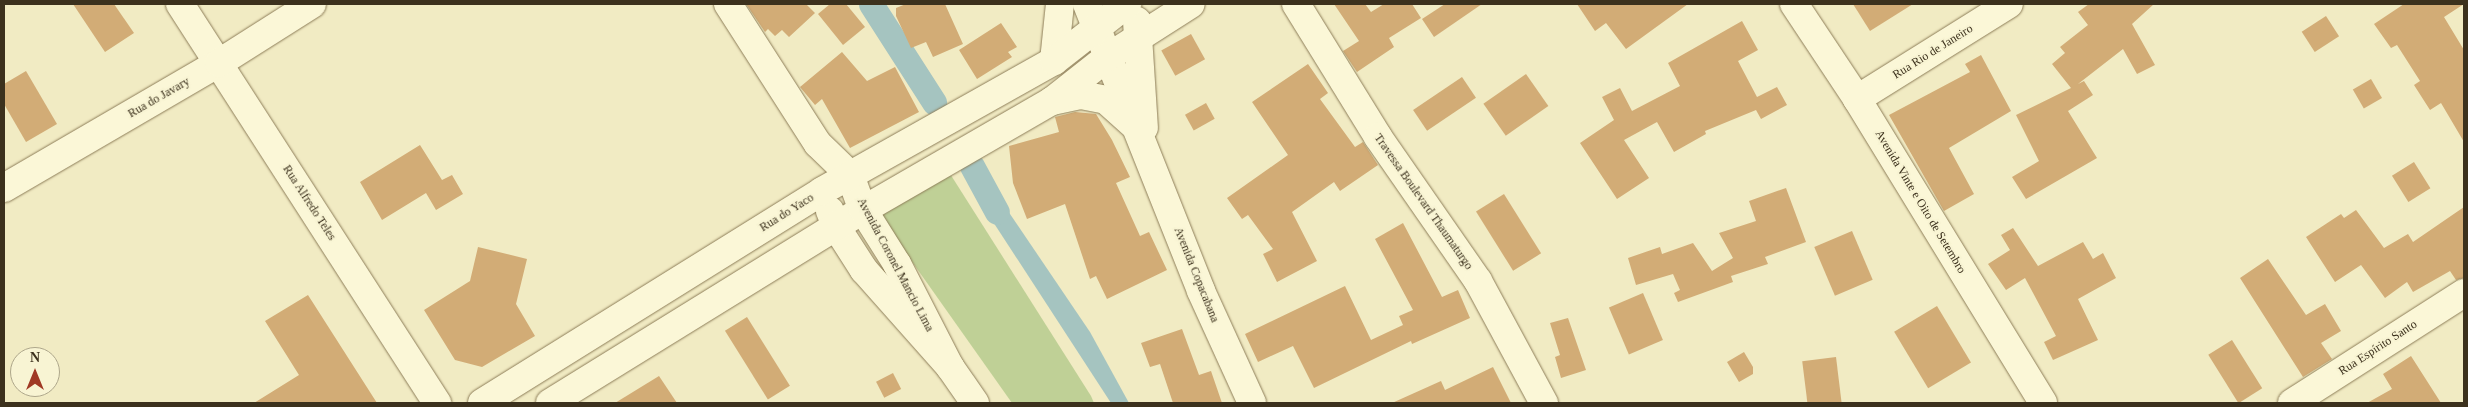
<!DOCTYPE html>
<html>
<head>
<meta charset="utf-8">
<style>
  body { margin:0 }
  #map { position:relative; width:2468px; height:407px; overflow:hidden; background:#f1ebc3; font-family:"Times New Roman",serif }
  div>[style] { position:absolute }
  [style*='--x'] { left:calc(var(--x)*1px); top:calc(var(--y)*1px); width:calc(var(--w)*1px); rotate:calc(var(--a)*1deg) }
  .green>* { inset:0; background:#bfd096 }
  .water>* { inset:0; background:#a5c4c0 }
  .canal>* { height:25px; margin:-12.5px; padding:0 12.5px; transform-origin:12.5px; border-radius:12.5px; background:#a5c4c0 }
  .building>* { inset:0; background:#d2ac76; transform-origin:0 0 }
  .roads { filter:drop-shadow(0 0 1px #8d7d58) drop-shadow(0 0 1px #8d7d58) }
  .minor>* { height:28px; margin:-14px; padding:0 14px; transform-origin:14px; border-radius:14px; background:#fbf7d7 }
  span { translate:-50% -50%; white-space:nowrap; text-align:center; line-height:1.15; -webkit-text-stroke:4px #f8f4d3; paint-order:stroke }
  .street-label { font-size:12px; color:#3c311d }
  .frame { position:absolute; inset:0; border:5px solid #3c311d; pointer-events:none }
  .north { position:absolute; left:10px; top:347px; width:50px; height:50px; box-sizing:border-box; background:#f8f4d3; border:1px solid #ada68a; border-radius:50%; rotate:0deg; font-size:14px; font-weight:700; line-height:20px; text-align:center; color:#3c311d }
  .north::after { content:''; display:block; margin:auto; width:18px; height:22px; background:#a03924; clip-path:polygon(50% 0,100% 100%,50% 72%,0 100%) }
</style>
</head>
<body>
<div id="map">
  <div class="green">
    <i style="clip-path:polygon(947px 169px,1091px 396px,1094px 403px,1012px 403px,879px 215px)"></i>
  </div>
  <div class="water">
    <i style="clip-path:polygon(987px 180px,1090px 332px,1129px 403px,1111px 403px,971px 188px)"></i>
  </div>
  <div class="canal">
    <i style="--x:871;--y:4;--w:117;--a:57.3"></i>
    <i style="--x:972;--y:166;--w:52;--a:61.5"></i>
  </div>
  <div class="building">
    <i style="clip-path:polygon(73px 4px,114px 4px,134px 33px,105px 52px)"></i>
    <i style="clip-path:polygon(746px 4px,806px 4px,815px 13px,789px 37px,782px 30px,775px 36px,768px 29px,765px 32px)"></i>
    <i style="clip-path:polygon(830px 4px,846px 4px,865px 27px,843px 45px,818px 14px)"></i>
    <i style="clip-path:polygon(906px 4px,945px 4px,963px 44px,933px 57px,926px 42px,911px 48px,896px 16px,896px 8px)"></i>
    <i style="clip-path:polygon(1334px 4px,1365px 4px,1371px 12px,1384px 4px,1412px 4px,1421px 18px,1389px 38px,1394px 47px,1357px 72px,1343px 51px,1359px 41px)"></i>
    <i style="clip-path:polygon(1445px 4px,1482px 4px,1434px 37px,1422px 19px)"></i>
    <i style="clip-path:polygon(1577px 4px,1688px 4px,1626px 49px,1606px 23px,1595px 31px)"></i>
    <i style="clip-path:polygon(1853px 4px,1913px 4px,1870px 31px)"></i>
    <i style="clip-path:polygon(2089px 4px,2154px 4px,2132px 24px,2155px 65px,2137px 74px,2123px 49px,2078px 84px,2084px 81px,2093px 95px,2068px 111px,2097px 158px,2026px 199px,2012px 177px,2039px 161px,2016px 115px,2071px 88px,2052px 64px,2065px 53px,2060px 47px,2088px 25px,2078px 12px)"></i>
    <i style="clip-path:polygon(2404px 4px,2464px 4px,2444px 17px,2464px 50px,2464px 142px,2441px 103px,2430px 110px,2414px 85px,2420px 81px,2397px 45px,2391px 48px,2374px 24px)"></i>
    <i style="left:2326px;top:16px;width:24px;height:29px;rotate:57deg"></i>
    <i style="clip-path:polygon(1742px 21px,1758px 50px,1738px 61px,1757px 97px,1777px 87px,1787px 105px,1761px 119px,1756px 110px,1705px 131px,1706px 134px,1674px 152px,1657px 122px,1624px 140px,1649px 178px,1617px 199px,1580px 143px,1614px 120px,1602px 97px,1620px 88px,1632px 111px,1680px 86px,1668px 63px)"></i>
    <i style="clip-path:polygon(1001px 23px,1017px 47px,1008px 52px,1012px 57px,977px 79px,959px 50px)"></i>
    <i style="left:1191px;top:34px;width:29px;height:34px;rotate:61deg"></i>
    <i style="clip-path:polygon(842px 52px,867px 81px,895px 67px,919px 112px,850px 148px,822px 99px,815px 105px,800px 87px)"></i>
    <i style="clip-path:polygon(1981px 55px,2011px 111px,1949px 148px,1974px 194px,1944px 211px,1889px 115px,1970px 72px,1965px 64px)"></i>
    <i style="clip-path:polygon(1308px 64px,1328px 93px,1320px 99px,1355px 147px,1363px 142px,1378px 165px,1340px 191px,1334px 182px,1292px 212px,1317px 261px,1277px 282px,1263px 254px,1273px 249px,1248px 215px,1242px 219px,1227px 198px,1288px 155px,1252px 102px)"></i>
    <i style="clip-path:polygon(26px 71px,57px 124px,26px 142px,4px 104px,4px 84px)"></i>
    <i style="left:1526px;top:74px;width:39px;height:52px;rotate:55deg"></i>
    <i style="left:1462px;top:77px;width:25px;height:59px;rotate:56deg"></i>
    <i style="left:2371px;top:79px;width:22px;height:21px;rotate:60deg"></i>
    <i style="left:1206px;top:103px;width:18px;height:24px;rotate:61deg"></i>
    <i style="clip-path:polygon(1075px 112px,1096px 114px,1112px 140px,1130px 177px,1116px 183px,1140px 236px,1149px 232px,1167px 270px,1107px 299px,1096px 276px,1090px 279px,1065px 204px,1027px 219px,1013px 183px,1009px 146px,1059px 132px,1055px 117px)"></i>
    <i style="clip-path:polygon(420px 145px,442px 180px,452px 175px,463px 194px,436px 210px,426px 193px,382px 220px,360px 182px)"></i>
    <i style="left:2414px;top:162px;width:31px;height:26px;rotate:58deg"></i>
    <i style="clip-path:polygon(1786px 188px,1806px 242px,1765px 257px,1768px 264px,1731px 276px,1733px 282px,1678px 302px,1674px 293px,1680px 290px,1673px 274px,1636px 285px,1628px 258px,1660px 247px,1662px 254px,1693px 243px,1712px 271px,1733px 258px,1719px 233px,1756px 221px,1749px 201px)"></i>
    <i style="left:1504px;top:194px;width:70px;height:33px;rotate:58deg"></i>
    <i style="clip-path:polygon(2464px 207px,2464px 278px,2456px 280px,2450px 271px,2413px 292px,2407px 282px,2385px 298px,2361px 265px,2335px 282px,2306px 237px,2341px 214px,2344px 218px,2356px 210px,2384px 248px,2408px 234px,2413px 242px)"></i>
    <i style="clip-path:polygon(1403px 223px,1442px 297px,1458px 290px,1470px 318px,1412px 344px,1411px 341px,1314px 388px,1293px 346px,1258px 362px,1245px 334px,1345px 286px,1371px 340px,1403px 325px,1399px 316px,1413px 310px,1375px 239px)"></i>
    <i style="clip-path:polygon(2013px 228px,2038px 266px,2083px 242px,2093px 259px,2103px 253px,2116px 278px,2078px 299px,2098px 340px,2053px 360px,2044px 342px,2056px 336px,2025px 278px,2006px 290px,1988px 264px,2010px 250px,2001px 235px)"></i>
    <i style="left:1852px;top:231px;width:53px;height:41px;rotate:67deg"></i>
    <i style="clip-path:polygon(478px 247px,527px 259px,516px 304px,535px 336px,482px 367px,455px 360px,424px 310px,470px 281px)"></i>
    <i style="clip-path:polygon(2268px 259px,2306px 315px,2325px 304px,2341px 331px,2321px 343px,2332px 359px,2303px 377px,2240px 278px)"></i>
    <i style="left:1643px;top:293px;width:51px;height:37px;rotate:67deg"></i>
    <i style="clip-path:polygon(308px 295px,377px 403px,254px 403px,299px 375px,265px 321px)"></i>
    <i style="left:1937px;top:306px;width:66px;height:50px;rotate:59deg"></i>
    <i style="left:747px;top:317px;width:81px;height:26px;rotate:58deg"></i>
    <i style="clip-path:polygon(1568px 318px,1586px 370px,1561px 378px,1555px 357px,1560px 355px,1550px 323px)"></i>
    <i style="clip-path:polygon(1182px 329px,1199px 375px,1211px 371px,1222px 403px,1173px 403px,1160px 364px,1150px 367px,1141px 343px)"></i>
    <i style="left:2232px;top:340px;width:57px;height:28px;rotate:58deg"></i>
    <i style="clip-path:polygon(1744px 352px,1753px 367px,1753px 374px,1739px 382px,1727px 362px)"></i>
    <i style="clip-path:polygon(2411px 356px,2441px 403px,2367px 403px,2392px 389px,2383px 374px)"></i>
    <i style="left:1836px;top:357px;width:46px;height:34px;rotate:83deg"></i>
    <i style="clip-path:polygon(1493px 367px,1511px 403px,1392px 403px,1441px 381px,1445px 390px)"></i>
    <i style="left:893px;top:373px;width:18px;height:19px;rotate:63deg"></i>
    <i style="clip-path:polygon(659px 376px,677px 403px,615px 403px)"></i>
  </div>
  <div class="roads">
    <div class="minor">
      <i style="--x:180;--y:4;--w:475;--a:57.2"></i>
      <i style="--x:728;--y:4;--w:166;--a:57.3"></i>
      <i style="--x:818;--y:144;--w:45;--a:44.1"></i>
      <i style="--x:850;--y:175;--w:37;--a:70"></i>
      <i style="--x:863;--y:210;--w:64;--a:57.8"></i>
      <i style="--x:897;--y:264;--w:116;--a:62.8"></i>
      <i style="--x:1087;--y:4;--w:309;--a:68.3"></i>
      <i style="--x:1201;--y:291;--w:123;--a:65.5"></i>
      <i style="--x:1296;--y:4;--w:156;--a:58.3"></i>
      <i style="--x:1378;--y:137;--w:175;--a:55.2"></i>
      <i style="--x:1478;--y:281;--w:139;--a:61.6"></i>
      <i style="--x:1794;--y:4;--w:114;--a:56.4"></i>
      <i style="--x:1857;--y:99;--w:356;--a:58.5"></i>
      <i style="--x:1137;--y:21;--w:107;--a:86.3"></i>
      <i style="--x:1054;--y:61;--w:57;--a:-84"></i>
      <i style="--x:1857;--y:99;--w:179;--a:-32"></i>
      <i style="--x:1052;--y:101;--w:30;--a:-12"></i>
      <i style="--x:1081;--y:95;--w:25;--a:11"></i>
      <i style="--x:1106;--y:100;--w:36;--a:42"></i>
      <i style="--x:4;--y:188;--w:249;--a:-30.2"></i>
      <i style="--x:219;--y:63;--w:110;--a:-32.4"></i>
      <i style="--x:830;--y:211;--w:18;--a:68"></i>
      <i style="--x:837;--y:228;--w:50;--a:57.3"></i>
      <i style="--x:864;--y:270;--w:130;--a:48.4"></i>
      <i style="--x:950;--y:367;--w:44;--a:55.2"></i>
      <i style="--x:482;--y:403;--w:401;--a:-31.9"></i>
      <i style="--x:822;--y:191;--w:266;--a:-29.3"></i>
      <i style="--x:1054;--y:61;--w:93;--a:-38"></i>
      <i style="--x:550;--y:403;--w:368;--a:-31.7"></i>
      <i style="--x:863;--y:210;--w:218;--a:-30"></i>
      <i style="--x:1052;--y:101;--w:71;--a:-38.2"></i>
      <i style="--x:1108;--y:57;--w:98;--a:-32.6"></i>
      <i style="--x:2292;--y:403;--w:204;--a:-32.6"></i>
    </div>
  </div>
  <div class="street-label">
    <span style="left:1933px;top:52px;rotate:-32deg">Rua Rio de Janeiro</span>
    <span style="left:159px;top:98px;rotate:-30deg">Rua do Javary</span>
    <span style="left:1423px;top:202px;rotate:55deg">Travessa Boulevard Thaumaturgo</span>
    <span style="left:1920px;top:202px;rotate:59deg">Avenida Vinte e Oito de Setembro</span>
    <span style="left:309px;top:203px;rotate:57deg">Rua Alfredo Teles</span>
    <span style="left:787px;top:213px;rotate:-32deg">Rua do Yaco</span>
    <span style="left:895px;top:265px;rotate:62deg">Avenida Coronel Mancio Lima</span>
    <span style="left:1196px;top:275px;rotate:68deg">Avenida Copacabana</span>
    <span style="left:2378px;top:348px;rotate:-33deg">Rua Espírito Santo</span>
  </div>
  <div class="frame"></div>
  <div class="north">N</div>
</div>
</body>
</html>
